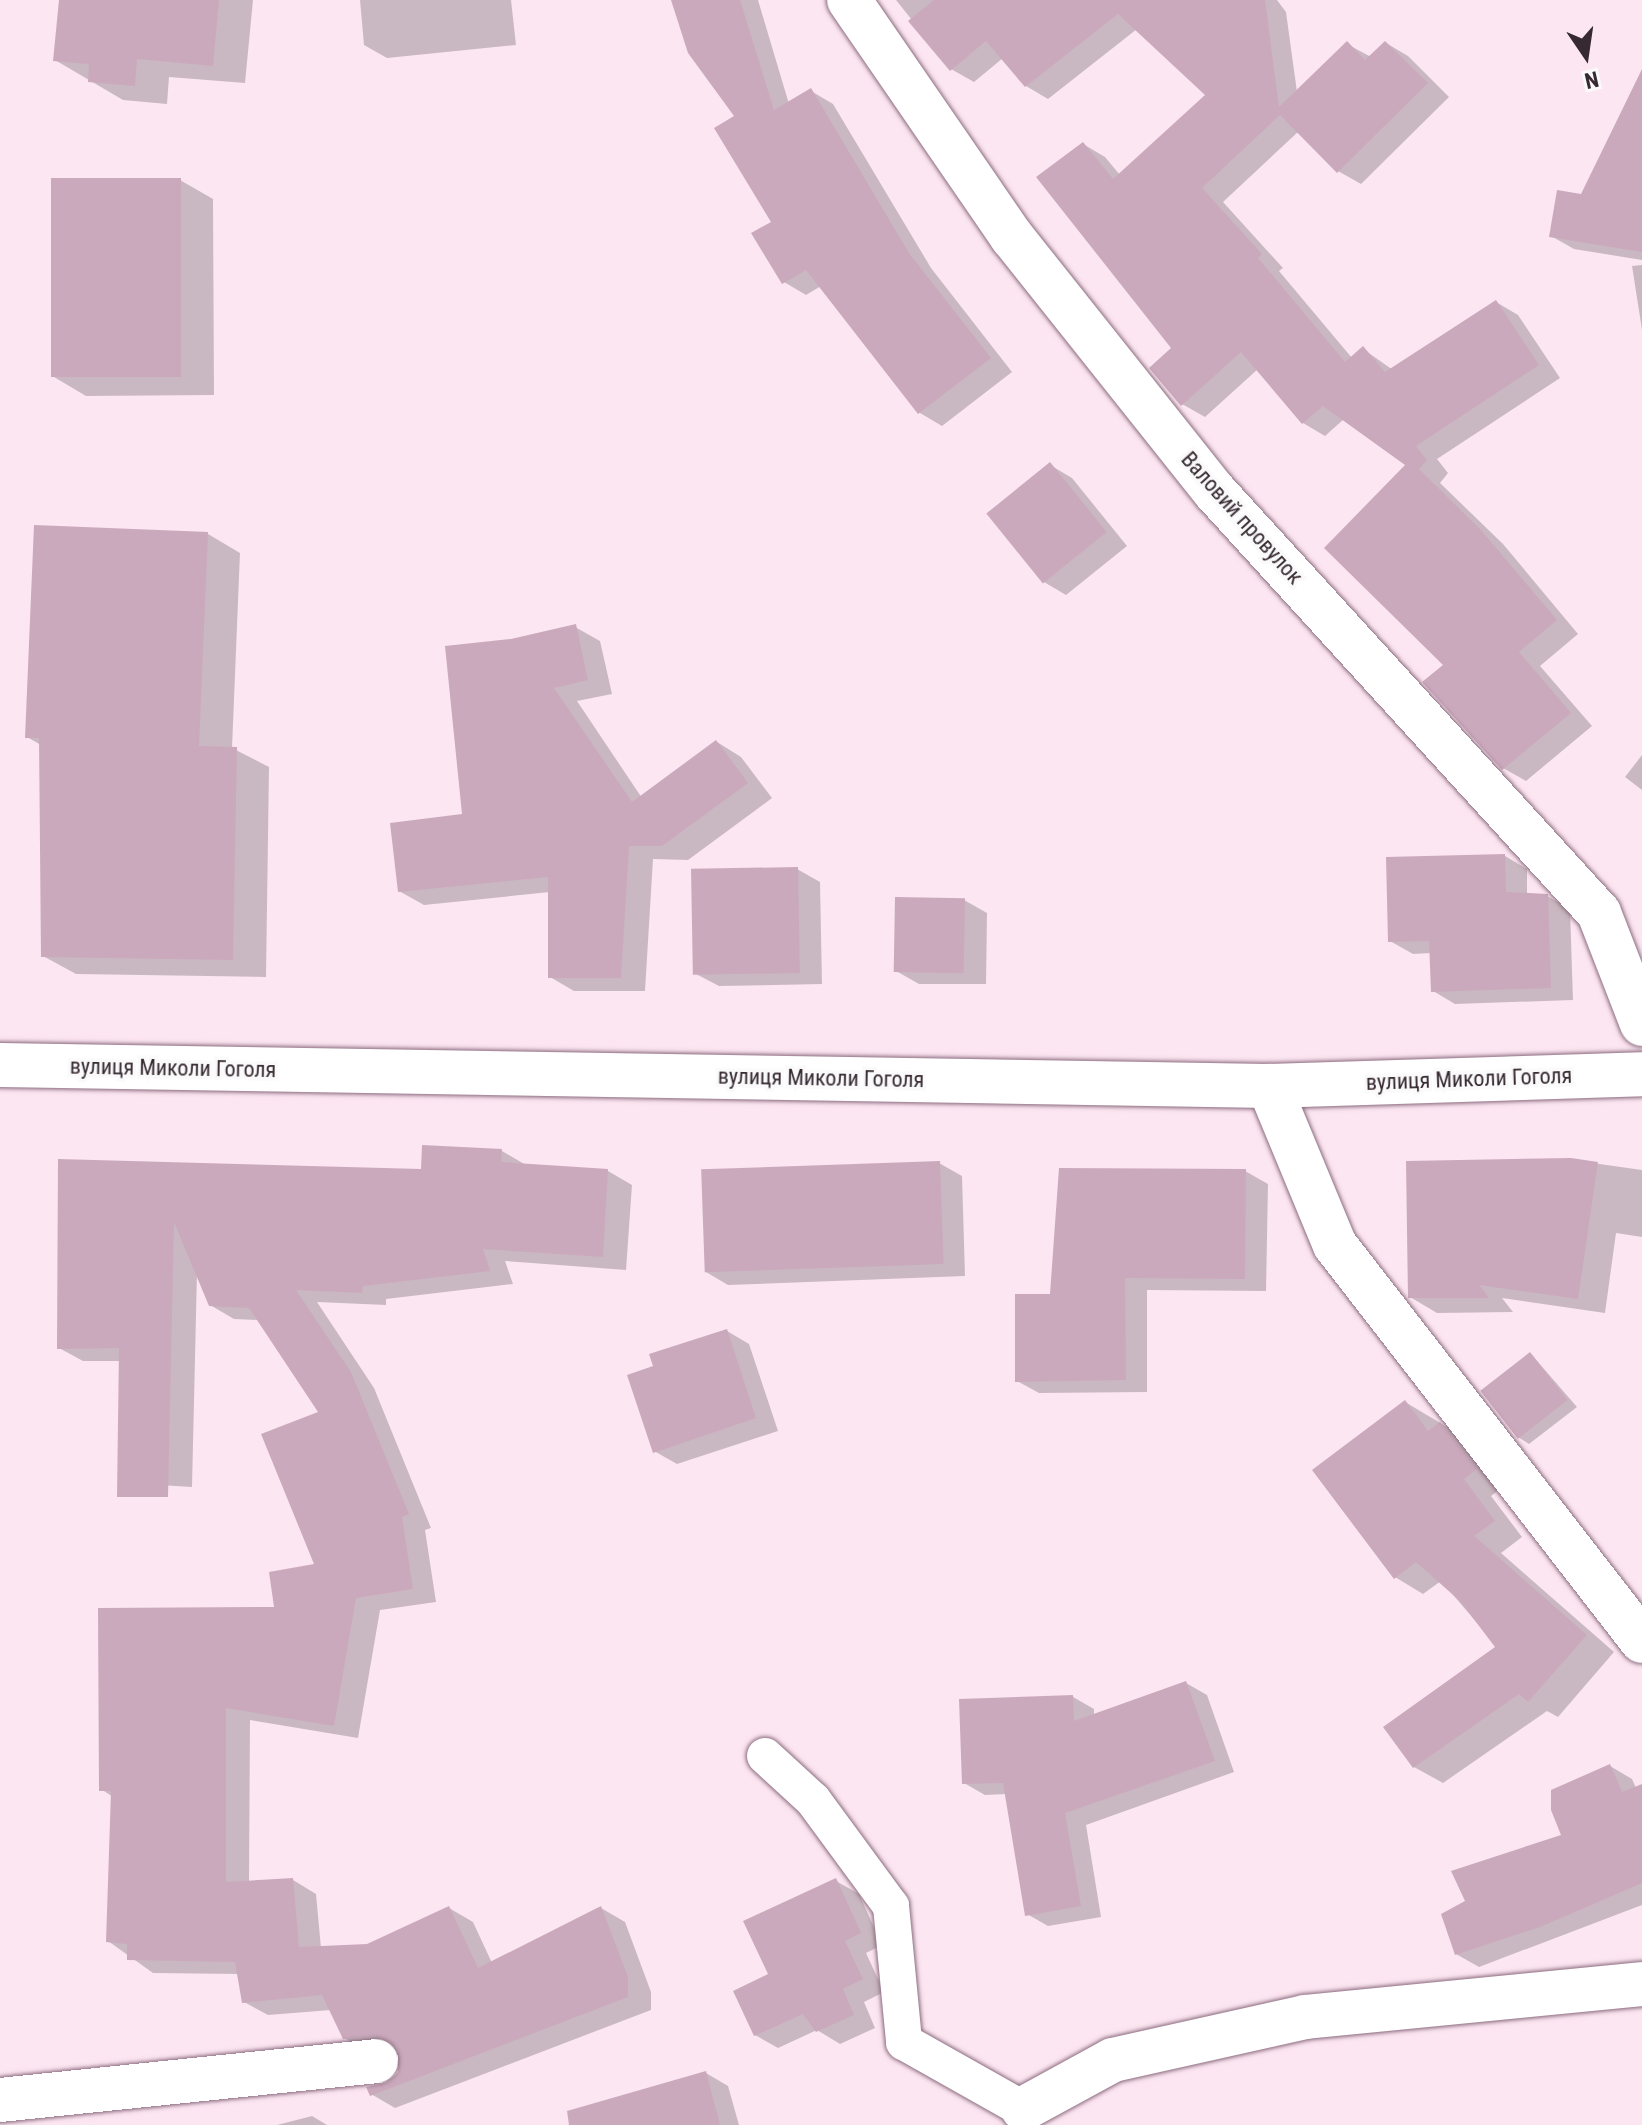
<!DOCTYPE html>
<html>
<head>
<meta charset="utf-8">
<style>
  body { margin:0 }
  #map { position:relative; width:1642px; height:2125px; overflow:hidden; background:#fce6f2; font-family:"Roboto Condensed",sans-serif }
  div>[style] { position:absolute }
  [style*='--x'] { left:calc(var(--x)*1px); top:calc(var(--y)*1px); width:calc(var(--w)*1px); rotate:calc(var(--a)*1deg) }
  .shadow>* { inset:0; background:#0003 }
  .building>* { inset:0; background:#cba9bd; transform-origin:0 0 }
  .roads { filter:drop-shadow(0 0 2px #8c6c7f) drop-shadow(0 0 2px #8c6c7f) }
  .lane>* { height:36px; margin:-18px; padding:0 18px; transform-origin:18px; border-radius:18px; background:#fff }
  .street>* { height:44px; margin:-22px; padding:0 22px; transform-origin:22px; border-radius:22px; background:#fff }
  span { translate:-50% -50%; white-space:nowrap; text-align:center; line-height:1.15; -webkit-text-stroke:7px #fafafa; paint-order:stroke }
  .street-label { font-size:22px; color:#362931 }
  .north { position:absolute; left:1546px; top:16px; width:80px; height:80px; -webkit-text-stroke:6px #fafafa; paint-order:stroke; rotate:167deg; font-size:22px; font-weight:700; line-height:32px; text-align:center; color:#362931 }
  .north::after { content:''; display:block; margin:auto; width:28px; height:36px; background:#362931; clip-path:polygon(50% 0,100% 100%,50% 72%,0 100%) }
</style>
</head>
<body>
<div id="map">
  <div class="shadow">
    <i style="clip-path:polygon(61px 0,253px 0,245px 83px,169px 77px,167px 104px,123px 100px,55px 60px)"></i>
    <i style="clip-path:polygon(360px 0,511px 0,516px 45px,387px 58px,364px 45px)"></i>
    <i style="clip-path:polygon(673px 0,758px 0,789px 104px,811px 91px,833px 104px,931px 268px,1012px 372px,942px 426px,920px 413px,821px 286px,806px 295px,784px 282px,773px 222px,737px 116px)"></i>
    <i style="clip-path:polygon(896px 0,1277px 0,1286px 12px,1297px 92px,1347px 44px,1371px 57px,1386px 43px,1408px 56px,1449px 97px,1361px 184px,1338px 171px,1299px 131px,1223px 202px,1283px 268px,1279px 271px,1352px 358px,1363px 349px,1393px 370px,1496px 302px,1518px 315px,1560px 378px,1437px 459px,1448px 473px,1440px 483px,1503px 544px,1578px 634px,1540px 666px,1592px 726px,1526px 781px,1503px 768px,1446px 665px,1409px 465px,1344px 419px,1325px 436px,1303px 423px,1258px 369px,1205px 417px,1182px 404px,1174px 348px,1083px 144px,1105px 157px,1120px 175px,1208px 95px,1137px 29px,1048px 99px,1026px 86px,1003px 58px,974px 82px,951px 69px)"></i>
    <i style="clip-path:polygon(1642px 134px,1642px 260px,1574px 249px,1551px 236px)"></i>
    <i style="clip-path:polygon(180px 180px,213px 199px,214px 395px,86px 396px,54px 377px)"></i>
    <i style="clip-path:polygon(1642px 265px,1642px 330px,1632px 266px)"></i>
    <i style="clip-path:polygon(1050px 465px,1072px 478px,1127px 546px,1066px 595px,1044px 582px)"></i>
    <i style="clip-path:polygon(208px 534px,240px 553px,232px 748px,269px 767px,266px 977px,76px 974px,43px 956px,41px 745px,27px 737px)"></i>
    <i style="clip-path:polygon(575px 627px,600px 641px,612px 694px,577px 701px,642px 798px,717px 742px,741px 757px,772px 798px,688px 860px,653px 859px,645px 991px,574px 991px,550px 977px,550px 892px,424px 905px,399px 891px,465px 816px,511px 641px)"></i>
    <i style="clip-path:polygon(1642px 755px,1642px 790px,1625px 777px)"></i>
    <i style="clip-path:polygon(1505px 856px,1527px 869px,1527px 895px,1547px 896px,1570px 909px,1573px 1000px,1455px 1004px,1433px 991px,1431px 953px,1413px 954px,1390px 941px)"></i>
    <i style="clip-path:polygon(797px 869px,820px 882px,822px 984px,719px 986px,696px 974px)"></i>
    <i style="clip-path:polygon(964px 900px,987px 913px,986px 984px,919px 984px,896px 971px)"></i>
    <i style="clip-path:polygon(502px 1151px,526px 1165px,608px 1171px,632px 1185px,626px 1270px,505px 1261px,513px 1284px,386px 1299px,386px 1305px,317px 1302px,374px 1388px,431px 1528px,425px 1530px,436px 1602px,380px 1610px,358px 1738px,250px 1720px,249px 1883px,293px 1880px,316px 1894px,321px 1948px,367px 1946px,449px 1908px,473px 1922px,492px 1963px,601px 1908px,625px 1922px,651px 1992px,651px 2010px,395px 2108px,371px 2094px,401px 2071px,399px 2051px,369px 2052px,344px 2038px,331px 2010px,268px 2015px,244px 2002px,239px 1974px,153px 1973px,108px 1941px,113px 1797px,101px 1789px,317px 1566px,322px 1412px,259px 1320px,234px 1319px,210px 1305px,197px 1272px,192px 1487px,143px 1484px,121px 1361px,83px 1361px,59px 1348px,60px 1161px,423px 1171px)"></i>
    <i style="clip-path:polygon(1571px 1160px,1642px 1170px,1642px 1237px,1616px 1233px,1605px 1313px,1502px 1298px,1513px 1312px,1437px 1313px,1410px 1297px)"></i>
    <i style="clip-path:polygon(939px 1163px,962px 1176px,965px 1276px,728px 1285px,706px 1272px)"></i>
    <i style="clip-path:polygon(1245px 1171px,1268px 1184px,1266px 1291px,1147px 1290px,1147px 1392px,1039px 1393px,1017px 1381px,1052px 1296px)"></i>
    <i style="clip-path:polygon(727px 1331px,749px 1344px,778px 1431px,677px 1464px,654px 1451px)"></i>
    <i style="clip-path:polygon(1531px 1354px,1577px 1407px,1529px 1444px,1518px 1437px)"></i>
    <i style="clip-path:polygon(1405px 1402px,1469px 1440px,1504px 1486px,1491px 1496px,1522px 1537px,1501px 1553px,1614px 1652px,1558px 1717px,1547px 1711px,1443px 1783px,1414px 1767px,1498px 1647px,1441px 1581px,1423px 1594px,1395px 1577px)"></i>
    <i style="clip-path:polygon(1186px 1683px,1207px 1695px,1234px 1772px,1086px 1825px,1101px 1917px,1048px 1926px,1027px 1914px,1007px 1794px,985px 1795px,964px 1783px,1073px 1697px,1094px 1709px,1094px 1716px)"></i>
    <i style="clip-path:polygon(1610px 1766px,1632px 1779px,1636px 1788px,1642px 1786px,1642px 1905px,1479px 1967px,1456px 1954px,1468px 1902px,1564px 1836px)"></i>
    <i style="clip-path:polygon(836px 1881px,859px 1894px,882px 1945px,866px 1953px,884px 1992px,864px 2002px,875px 2028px,840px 2044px,817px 2030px,778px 2048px,755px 2035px,770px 1975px)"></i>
    <i style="clip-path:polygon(706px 2073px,728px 2086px,739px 2125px,592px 2125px)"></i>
    <i style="clip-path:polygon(312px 2116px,327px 2125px,277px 2125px)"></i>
  </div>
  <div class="building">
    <i style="clip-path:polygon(59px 0,219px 0,213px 66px,137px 59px,135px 86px,88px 82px,89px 64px,53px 61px)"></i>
    <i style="clip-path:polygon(671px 0,740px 0,774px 110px,811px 88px,909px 253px,991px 358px,918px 414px,806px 270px,782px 284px,751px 233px,771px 222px,714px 128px,734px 116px,688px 53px)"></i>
    <i style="clip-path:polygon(934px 0,1265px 0,1279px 107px,1347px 41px,1365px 60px,1385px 41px,1428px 83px,1337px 173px,1280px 115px,1202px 188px,1262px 254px,1258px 258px,1345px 362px,1363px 346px,1385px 372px,1496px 300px,1539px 365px,1416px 446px,1427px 460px,1419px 469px,1480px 529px,1557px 620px,1519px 652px,1571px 713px,1502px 770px,1422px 682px,1443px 665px,1324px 548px,1405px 465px,1323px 406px,1302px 424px,1241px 352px,1181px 406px,1149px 368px,1171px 348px,1036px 177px,1083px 142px,1113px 179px,1205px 95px,1118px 14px,1025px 87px,986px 41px,950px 71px,908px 21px)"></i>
    <i style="clip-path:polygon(1642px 69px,1642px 252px,1549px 237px,1557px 190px,1581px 194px)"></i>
    <i style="left:181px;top:178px;width:199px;height:130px;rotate:90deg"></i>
    <i style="left:1050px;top:462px;width:90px;height:82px;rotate:51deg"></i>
    <i style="clip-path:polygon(34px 525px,208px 532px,199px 746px,237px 747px,233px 960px,41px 957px,39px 738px,25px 738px)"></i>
    <i style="clip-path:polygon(576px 624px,588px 680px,554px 688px,632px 802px,716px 740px,748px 783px,662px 846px,629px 846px,621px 978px,548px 978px,548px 877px,398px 892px,390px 823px,462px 814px,445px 646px,511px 639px)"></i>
    <i style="clip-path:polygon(1505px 854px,1506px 892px,1548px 894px,1551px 988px,1431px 992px,1429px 941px,1388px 942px,1386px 857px)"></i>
    <i style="left:798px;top:867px;width:106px;height:107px;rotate:89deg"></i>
    <i style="left:895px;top:897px;width:70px;height:75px;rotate:1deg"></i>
    <i style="clip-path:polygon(422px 1145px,502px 1149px,501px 1162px,608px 1169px,603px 1257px,483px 1249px,490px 1271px,363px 1286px,362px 1293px,296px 1290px,351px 1372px,409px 1514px,402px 1517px,413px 1589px,356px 1598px,334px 1726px,226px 1708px,226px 1882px,293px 1878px,299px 1947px,367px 1944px,449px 1906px,478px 1968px,601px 1906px,628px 1977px,628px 1997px,370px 2096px,366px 2087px,390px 2082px,398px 2072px,397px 2047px,374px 2036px,343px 2039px,322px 1995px,242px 2003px,235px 1962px,127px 1960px,127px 1944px,106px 1942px,111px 1791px,99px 1791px,98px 1608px,274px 1607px,269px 1572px,314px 1564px,261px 1434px,318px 1412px,249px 1308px,209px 1306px,174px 1222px,168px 1497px,117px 1497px,119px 1348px,57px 1349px,58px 1159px,421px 1169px)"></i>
    <i style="clip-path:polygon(1571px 1158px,1598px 1162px,1578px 1299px,1479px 1285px,1489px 1298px,1408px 1298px,1406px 1161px)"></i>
    <i style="left:940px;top:1161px;width:103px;height:239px;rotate:88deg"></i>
    <i style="clip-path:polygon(1059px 1168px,1246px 1169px,1245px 1279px,1125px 1278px,1126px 1380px,1015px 1382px,1015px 1294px,1050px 1294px)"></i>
    <i style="clip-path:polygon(727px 1329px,756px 1418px,653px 1453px,627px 1375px,653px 1366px,649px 1354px)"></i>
    <i style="left:1530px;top:1352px;width:61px;height:63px;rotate:52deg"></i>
    <i style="clip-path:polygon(1405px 1400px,1428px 1431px,1440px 1422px,1477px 1469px,1464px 1479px,1495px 1521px,1474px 1536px,1587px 1635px,1528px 1702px,1519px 1694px,1413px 1768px,1383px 1727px,1495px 1647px,1460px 1601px,1416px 1562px,1394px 1579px,1312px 1470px)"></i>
    <i style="clip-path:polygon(1186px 1681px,1215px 1761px,1065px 1813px,1081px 1906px,1025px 1916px,1003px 1783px,962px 1784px,959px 1699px,1073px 1695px,1074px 1721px)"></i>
    <i style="clip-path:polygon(1610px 1764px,1622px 1792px,1642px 1784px,1642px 1883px,1540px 1927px,1455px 1955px,1441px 1914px,1465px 1901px,1451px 1871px,1561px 1835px,1551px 1810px,1551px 1790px)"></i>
    <i style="clip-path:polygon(836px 1878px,861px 1933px,845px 1941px,863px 1979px,843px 1989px,854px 2015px,816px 2032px,803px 2014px,754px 2036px,733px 1991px,768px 1974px,743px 1921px)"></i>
    <i style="clip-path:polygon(706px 2071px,720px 2125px,569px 2125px,567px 2111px)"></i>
  </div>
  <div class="roads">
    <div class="lane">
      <i style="--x:765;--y:1756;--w:65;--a:42.5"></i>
      <i style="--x:813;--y:1800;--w:132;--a:53.7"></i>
      <i style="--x:891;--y:1906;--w:137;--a:84.5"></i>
      <i style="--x:904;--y:2042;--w:137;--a:29.4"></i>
    </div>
    <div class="street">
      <i style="--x:849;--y:0;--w:288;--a:55.5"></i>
      <i style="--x:1012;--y:237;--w:326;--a:51.5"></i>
      <i style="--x:1215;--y:492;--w:570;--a:47.63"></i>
      <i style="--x:1599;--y:913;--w:119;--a:68.8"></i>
      <i style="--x:0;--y:1065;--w:1269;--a:0.95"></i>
      <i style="--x:1269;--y:1086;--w:373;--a:-1.8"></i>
      <i style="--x:1269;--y:1086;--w:172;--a:67.5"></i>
      <i style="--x:1335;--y:1245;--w:501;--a:52.22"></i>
      <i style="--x:0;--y:2100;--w:378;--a:-5.9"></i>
      <i style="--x:1023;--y:2109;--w:102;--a:-28.6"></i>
      <i style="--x:1113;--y:2060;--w:197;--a:-12.6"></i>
      <i style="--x:1305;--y:2017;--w:339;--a:-5.6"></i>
    </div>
  </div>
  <div class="street-label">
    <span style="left:1242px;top:518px;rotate:48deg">Валовий провулок</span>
    <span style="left:173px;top:1068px;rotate:1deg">вулиця Миколи Гоголя</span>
    <span style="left:821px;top:1078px;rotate:1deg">вулиця Миколи Гоголя</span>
    <span style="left:1469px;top:1079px;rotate:-2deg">вулиця Миколи Гоголя</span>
  </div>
  <div class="north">N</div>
</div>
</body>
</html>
